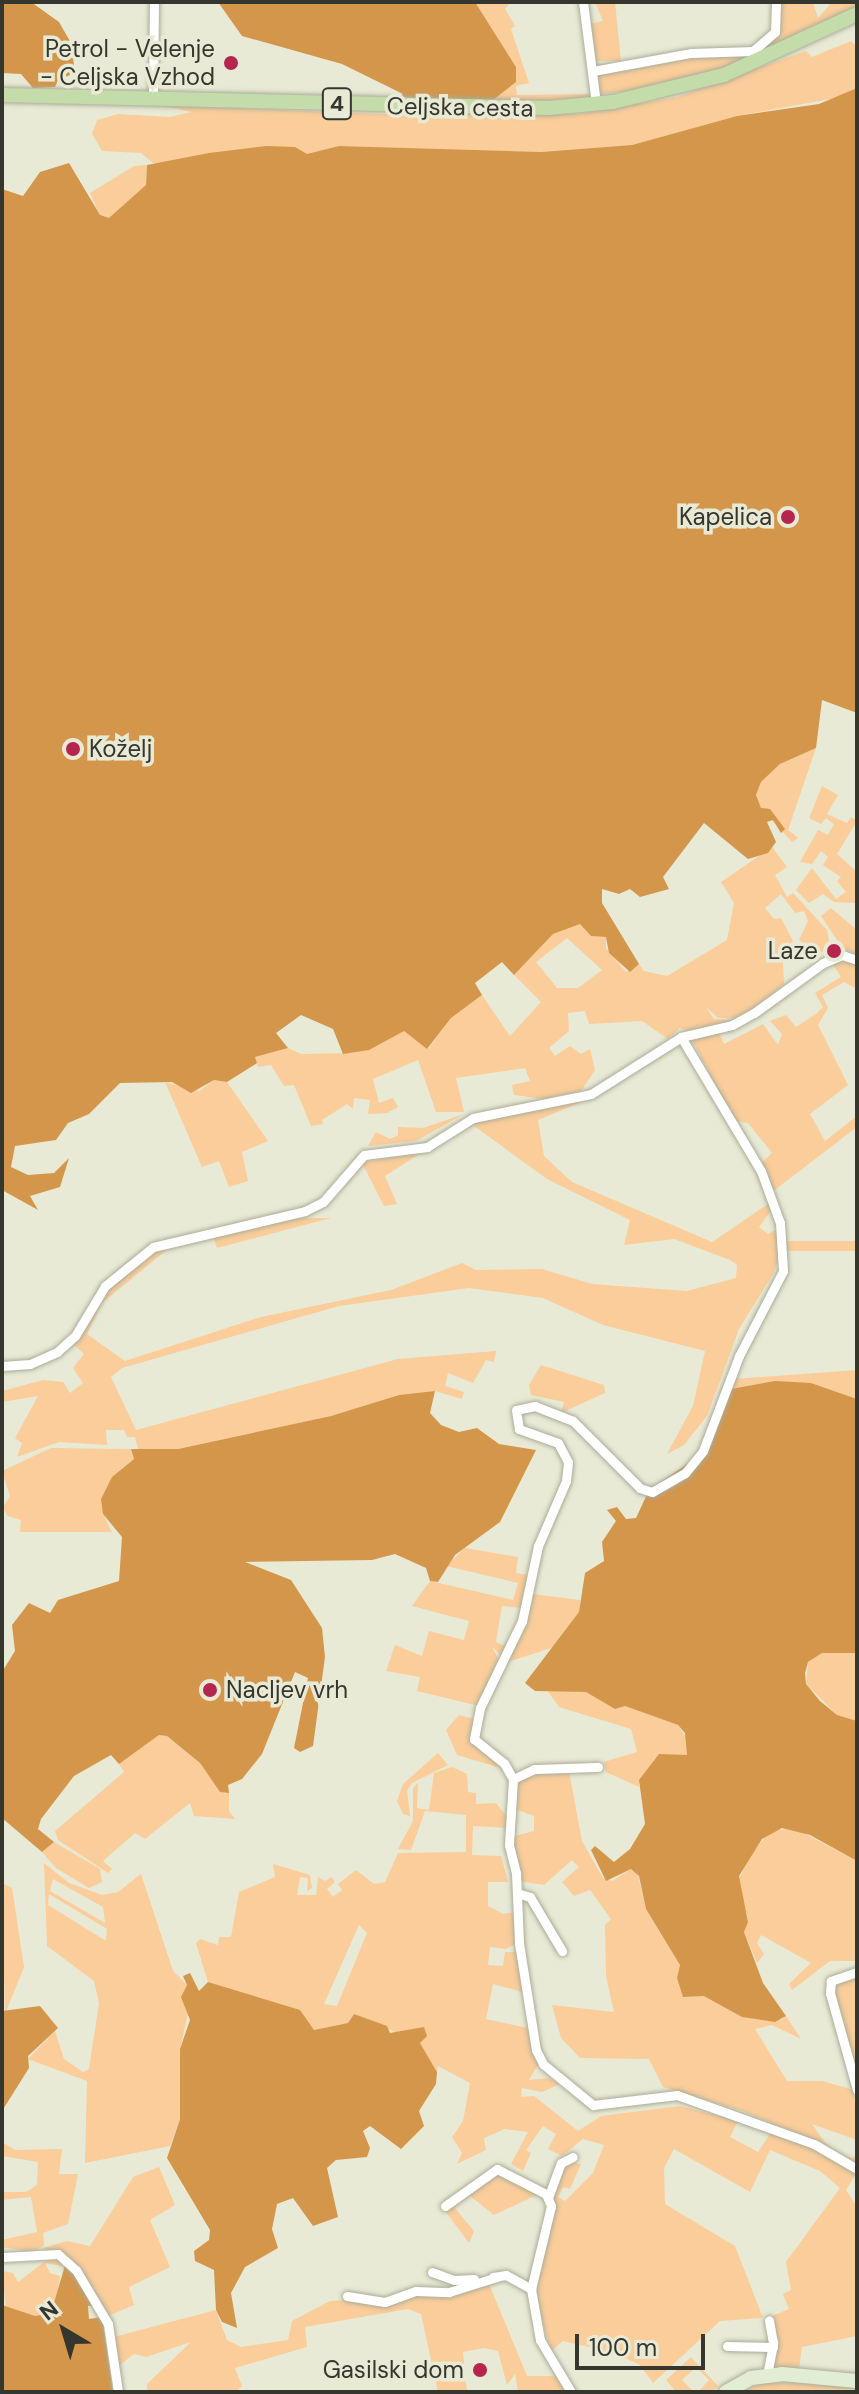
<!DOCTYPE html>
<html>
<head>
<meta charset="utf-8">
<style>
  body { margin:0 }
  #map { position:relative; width:859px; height:2394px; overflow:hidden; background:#e9ead5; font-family:"DM Sans",sans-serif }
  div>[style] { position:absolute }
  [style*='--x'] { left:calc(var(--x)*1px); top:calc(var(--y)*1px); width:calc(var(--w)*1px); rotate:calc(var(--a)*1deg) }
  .green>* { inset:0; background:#facd9a; transform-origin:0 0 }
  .forest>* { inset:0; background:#d3964b }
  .roads { filter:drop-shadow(0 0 2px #abac99) drop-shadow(0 0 2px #abac99) }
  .street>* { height:9px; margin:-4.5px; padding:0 4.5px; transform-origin:4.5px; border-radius:4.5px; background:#fff }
  .secondary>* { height:14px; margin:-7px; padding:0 7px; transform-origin:7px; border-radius:7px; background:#e2eed4 }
  .primary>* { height:14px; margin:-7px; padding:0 7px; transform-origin:7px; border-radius:7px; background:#c4dca9 }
  .dots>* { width:22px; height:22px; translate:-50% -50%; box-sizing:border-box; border:4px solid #e9ead5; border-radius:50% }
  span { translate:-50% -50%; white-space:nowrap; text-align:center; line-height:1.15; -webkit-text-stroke:7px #e9ead5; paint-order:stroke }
  .shield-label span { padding:2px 6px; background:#e9ead5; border:2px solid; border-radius:6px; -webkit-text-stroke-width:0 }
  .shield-label { font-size:22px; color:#35362e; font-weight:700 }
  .poi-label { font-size:24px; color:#35362e }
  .right { translate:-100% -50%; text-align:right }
  .left { translate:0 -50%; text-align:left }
  .street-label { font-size:24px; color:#35362e }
  .frame { position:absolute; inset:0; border:4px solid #35362e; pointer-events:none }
  .north { position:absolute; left:24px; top:2290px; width:80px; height:80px; -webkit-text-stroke:6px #e9ead5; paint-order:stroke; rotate:322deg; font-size:22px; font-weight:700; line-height:32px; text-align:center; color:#35362e }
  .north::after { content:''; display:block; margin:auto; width:28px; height:36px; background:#35362e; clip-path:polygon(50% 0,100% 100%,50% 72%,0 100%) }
  .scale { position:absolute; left:575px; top:2334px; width:130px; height:36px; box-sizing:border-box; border:4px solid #35362e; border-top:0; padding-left:10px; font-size:24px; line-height:28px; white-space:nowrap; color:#35362e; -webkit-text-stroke:6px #e9ead5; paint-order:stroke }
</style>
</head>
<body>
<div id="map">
  <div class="green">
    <i style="clip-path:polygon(475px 2px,511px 2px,505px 9px,515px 26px,511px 29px,529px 83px,516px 86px,517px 95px,589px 94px,587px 98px,488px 104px,516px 82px,516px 67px)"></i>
    <i style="clip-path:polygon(595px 2px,615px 2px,621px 61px,595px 61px,587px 24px,603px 21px)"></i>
    <i style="clip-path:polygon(778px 2px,813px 2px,818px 18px,832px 2px,857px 2px,857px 7px,768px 53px,674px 86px,599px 94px,598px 75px,687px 58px,751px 56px,765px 50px,780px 21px)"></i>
    <i style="clip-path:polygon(851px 41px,857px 47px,857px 88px,841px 97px,737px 116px,632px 145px,541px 152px,339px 146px,307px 155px,266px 146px,171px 164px,153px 163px,141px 153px,102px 151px,92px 134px,97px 120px,118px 114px,169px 117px,192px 112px,158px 105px,379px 114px,579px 114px,677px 97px,806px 51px,812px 57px)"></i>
    <i style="clip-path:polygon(147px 165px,146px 185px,122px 210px,109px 218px,100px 216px,90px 193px,134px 166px)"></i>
    <i style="clip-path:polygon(816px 748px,788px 830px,798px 838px,792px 842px,761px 809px,756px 795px,761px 782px,780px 764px)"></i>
    <i style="clip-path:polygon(822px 786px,838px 795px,827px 814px,847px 823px,851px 817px,857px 821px,837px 854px,857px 872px,857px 903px,834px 902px,823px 894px,809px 903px,796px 890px,812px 868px,836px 899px,846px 892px,837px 881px,841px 877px,823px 865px,828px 857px,821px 851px,812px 864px,800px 862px,818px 830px,828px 835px,834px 824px,826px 818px,821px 824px,809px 818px)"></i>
    <i style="clip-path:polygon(evenodd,772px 847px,787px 867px,775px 875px,787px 897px,793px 893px,827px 930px,830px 946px,817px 956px,799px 940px,808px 921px,804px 911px,795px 913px,781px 894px,765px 908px,774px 919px,781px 918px,793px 941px,783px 962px,784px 985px,741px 1018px,718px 1018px,706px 1007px,714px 1019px,734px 1020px,691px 1032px,680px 1028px,668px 1039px,642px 1021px,589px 1024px,585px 1011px,568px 1013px,569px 1031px,549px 1048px,555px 1056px,570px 1046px,581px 1054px,590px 1049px,595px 1070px,581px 1091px,543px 1099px,514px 1095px,512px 1085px,530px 1081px,525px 1068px,456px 1078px,464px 1112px,436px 1112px,418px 1060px,373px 1079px,379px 1103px,393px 1098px,398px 1107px,387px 1113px,368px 1114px,370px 1100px,354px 1098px,353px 1109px,347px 1104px,322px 1120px,323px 1124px,311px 1126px,294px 1085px,284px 1086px,271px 1065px,258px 1067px,255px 1057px,288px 1048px,301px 1054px,351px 1053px,404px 1031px,428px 1049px,451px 1018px,482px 995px,510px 1036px,541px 1002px,514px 975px,553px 934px,580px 924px,591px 936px,606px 937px,606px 948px,626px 972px,639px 964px,644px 971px,667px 976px,727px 940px,734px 903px,721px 882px,772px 847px,567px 938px,602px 970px,578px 988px,557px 988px,536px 962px,567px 938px)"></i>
    <i style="clip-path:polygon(831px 908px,857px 930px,857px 956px,841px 946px,821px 916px)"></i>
    <i style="clip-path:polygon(846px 961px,857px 963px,857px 989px,844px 982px,822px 995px,828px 1008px,818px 1025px,848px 1085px,810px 1114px,825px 1141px,857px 1116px,857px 1127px,772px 1192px,760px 1164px,772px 1153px,748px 1123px,734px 1121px,692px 1040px,719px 1033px,724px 1044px,763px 1024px,778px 1045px,782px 1034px,770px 1021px,786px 1015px,796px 1027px,816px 1014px,823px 1007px,815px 993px,841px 977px,832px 963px)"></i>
    <i style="clip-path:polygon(214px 1080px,227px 1082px,268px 1141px,242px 1152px,248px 1181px,229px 1187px,219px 1161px,202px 1167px,165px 1082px,199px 1091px)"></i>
    <i style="clip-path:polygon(596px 1096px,538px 1120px,544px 1156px,572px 1182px,712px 1242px,771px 1202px,773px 1208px,759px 1227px,768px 1234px,779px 1228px,779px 1258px,773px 1274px,739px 1329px,707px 1416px,684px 1445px,667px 1454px,693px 1406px,705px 1351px,603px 1325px,543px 1298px,469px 1288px,339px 1306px,122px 1368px,111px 1377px,136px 1430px,398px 1359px,496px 1351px,494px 1362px,486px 1360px,473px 1383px,448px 1373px,445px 1386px,464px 1392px,462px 1399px,435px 1391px,399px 1395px,331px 1416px,178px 1449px,138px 1449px,135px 1437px,127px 1437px,124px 1430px,106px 1430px,107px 1445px,59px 1442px,17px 1457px,22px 1443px,15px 1438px,38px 1396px,2px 1402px,2px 1391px,43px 1380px,63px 1382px,70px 1393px,83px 1383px,73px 1368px,84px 1354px,72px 1343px,111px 1283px,152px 1251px,169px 1248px,102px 1303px,87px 1334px,125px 1361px,261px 1317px,391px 1290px,462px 1263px,476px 1270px,542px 1269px,592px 1284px,687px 1291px,736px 1278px,737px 1265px,730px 1260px,674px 1239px,624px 1245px,630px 1220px,547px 1179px,470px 1123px)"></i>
    <i style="clip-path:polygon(464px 1114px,416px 1141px,368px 1146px,376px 1132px,390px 1139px,398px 1135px,398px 1127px,423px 1128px)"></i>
    <i style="clip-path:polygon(424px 1151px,385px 1176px,397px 1204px,384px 1206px,362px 1163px)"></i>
    <i style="clip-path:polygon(294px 1218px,331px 1218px,217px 1248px,213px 1236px)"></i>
    <i style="left:857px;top:1241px;width:10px;height:72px;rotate:90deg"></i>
    <i style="clip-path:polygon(541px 1365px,604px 1385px,605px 1393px,561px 1413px,564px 1402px,531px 1395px,529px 1385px)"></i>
    <i style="clip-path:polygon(857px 1370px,857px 1399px,811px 1383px,731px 1389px,734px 1379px)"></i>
    <i style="clip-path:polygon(51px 1448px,131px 1449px,134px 1459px,120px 1470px,103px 1514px,112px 1532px,20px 1532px,21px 1520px,7px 1516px,3px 1507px,10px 1496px,2px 1471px)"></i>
    <i style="clip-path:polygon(465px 1548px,518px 1557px,516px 1573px,529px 1575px,521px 1608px,502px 1606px,496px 1642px,509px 1648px,501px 1656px,492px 1646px,499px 1661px,479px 1706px,417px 1691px,420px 1677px,386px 1671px,395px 1645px,422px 1656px,429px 1631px,464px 1640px,469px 1621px,412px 1606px,430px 1581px,513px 1600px,518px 1583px,446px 1566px)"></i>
    <i style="clip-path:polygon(533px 1594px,580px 1600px,580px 1612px,554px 1647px,505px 1663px,525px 1627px)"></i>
    <i style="clip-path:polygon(822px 1653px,857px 1653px,857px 1721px,837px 1715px,806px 1684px,808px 1662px)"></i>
    <i style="clip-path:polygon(547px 1690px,586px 1692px,615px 1709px,625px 1706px,678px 1725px,690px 1743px,687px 1755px,668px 1755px,639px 1780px,639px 1787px,606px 1772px,604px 1762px,637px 1752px,631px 1729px,559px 1707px)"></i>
    <i style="clip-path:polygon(459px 1715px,475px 1719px,475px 1746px,507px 1770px,457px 1755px,446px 1730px)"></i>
    <i style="clip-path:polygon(159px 1735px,167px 1736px,200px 1763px,220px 1792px,229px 1793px,229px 1811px,235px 1819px,194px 1816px,190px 1803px,145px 1839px,135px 1833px,103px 1861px,112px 1869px,108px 1873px,58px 1840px,55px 1831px,124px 1772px,119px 1764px)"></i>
    <i style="clip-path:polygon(438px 1753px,448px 1765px,412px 1783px,407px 1790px,410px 1816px,403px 1814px,397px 1801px,403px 1784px)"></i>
    <i style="clip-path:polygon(evenodd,452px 1767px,467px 1774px,468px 1792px,476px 1793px,476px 1804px,496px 1803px,508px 1818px,508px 1828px,473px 1826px,472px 1855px,501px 1856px,508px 1882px,488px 1882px,488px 1906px,503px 1914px,515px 1912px,517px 1943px,506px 1949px,490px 1947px,488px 1965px,503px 1966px,505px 1952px,516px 1952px,526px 1993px,493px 1984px,486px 2019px,528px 2028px,539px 2063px,529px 2080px,549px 2078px,559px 2084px,542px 2092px,522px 2088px,521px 2097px,534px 2096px,578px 2131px,601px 2116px,680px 2106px,738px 2121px,730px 2137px,758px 2152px,772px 2131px,817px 2147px,857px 2172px,846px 2190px,857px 2207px,857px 2336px,802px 2347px,799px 2370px,771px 2368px,770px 2317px,789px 2309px,783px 2294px,791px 2290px,786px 2262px,840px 2188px,820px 2171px,770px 2150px,750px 2192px,674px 2149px,664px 2168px,665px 2204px,735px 2246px,763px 2318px,720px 2321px,653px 2383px,640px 2365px,614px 2353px,563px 2341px,551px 2351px,533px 2292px,553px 2197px,565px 2162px,581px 2164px,570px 2189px,563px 2187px,558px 2197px,565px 2201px,593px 2173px,604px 2145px,583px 2139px,562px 2156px,548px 2149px,556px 2134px,543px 2126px,526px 2150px,531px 2153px,523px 2171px,511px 2164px,528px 2132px,505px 2129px,484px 2138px,486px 2150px,457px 2164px,462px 2153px,452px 2137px,463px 2121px,470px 2083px,438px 2066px,437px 2072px,420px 2043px,354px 2014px,348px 2023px,314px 2030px,299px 2010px,208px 1982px,196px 1943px,200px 1939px,218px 1945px,219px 1937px,231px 1937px,239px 1892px,275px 1877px,273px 1864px,310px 1875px,312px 1888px,307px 1891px,308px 1878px,300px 1877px,297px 1895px,316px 1895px,318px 1877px,325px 1881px,332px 1877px,335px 1882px,327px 1889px,333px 1897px,342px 1890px,338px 1884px,356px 1870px,374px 1884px,385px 1882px,398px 1853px,466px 1852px,466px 1815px,425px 1811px,411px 1850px,398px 1849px,413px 1821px,413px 1788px,418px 1783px,417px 1808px,429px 1810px,434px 1773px,452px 1767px,359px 1925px,367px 1933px,337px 2006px,324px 2004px,359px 1925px)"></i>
    <i style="clip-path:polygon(528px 1771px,569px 1771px,582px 1841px,603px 1878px,612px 1881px,631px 1869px,637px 1871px,646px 1909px,680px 1965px,683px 1997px,704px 1996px,781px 2020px,786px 2016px,801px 2039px,772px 2025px,755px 2029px,787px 2081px,822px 2081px,854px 2090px,857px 2140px,812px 2124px,825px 2143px,846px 2159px,857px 2157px,857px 2167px,805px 2137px,742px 2111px,663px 2087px,649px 2059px,580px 2058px,561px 2038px,552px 2005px,614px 2012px,606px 1976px,605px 1925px,611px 1919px,590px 1890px,574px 1896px,562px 1882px,579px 1867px,572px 1860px,544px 1885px,520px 1881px,511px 1837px,534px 1831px,534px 1816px,512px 1808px,517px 1782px)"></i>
    <i style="clip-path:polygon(794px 1828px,857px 1861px,857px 1961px,830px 1961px,792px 1990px,789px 1984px,811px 1963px,761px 1935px,757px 1943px,764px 1954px,757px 1963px,744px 1932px,748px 1919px,738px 1881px,750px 1856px,770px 1831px)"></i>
    <i style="clip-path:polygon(54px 1842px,100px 1869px,102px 1882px,89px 1888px,56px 1868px,42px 1852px)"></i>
    <i style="clip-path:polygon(evenodd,44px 1863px,69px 1883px,102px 1895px,118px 1892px,141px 1874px,173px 1971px,187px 1985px,182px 1997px,189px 2009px,180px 2049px,180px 2119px,170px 2146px,85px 2163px,87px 2081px,28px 2059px,55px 2031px,64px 2059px,83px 2072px,89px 2069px,99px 2003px,94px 1981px,47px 1946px,44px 1863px,53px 1879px,103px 1907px,105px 1923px,50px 1891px,53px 1879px,44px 1863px,49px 1894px,107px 1929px,106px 1941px,48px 1905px,49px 1894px)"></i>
    <i style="clip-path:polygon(2px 1883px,12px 1888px,24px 1967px,5px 2014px)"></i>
    <i style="clip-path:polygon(857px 1976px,857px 2085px,834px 1988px,841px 1980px)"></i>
    <i style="clip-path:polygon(2px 2142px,15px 2150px,62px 2149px,59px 2174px,78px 2174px,68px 2224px,43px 2233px,44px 2245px,32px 2252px,2px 2247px,2px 2240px,37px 2232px,31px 2197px,2px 2200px,2px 2192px,26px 2192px,37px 2185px,38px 2162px,2px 2156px)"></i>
    <i style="clip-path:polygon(159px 2167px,175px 2205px,150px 2220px,170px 2267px,129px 2287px,134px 2305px,108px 2316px,78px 2271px,43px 2248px,67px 2241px,90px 2246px,133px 2177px)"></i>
    <i style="clip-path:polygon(498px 2172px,541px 2193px,494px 2215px,470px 2196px,454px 2207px,474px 2231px,469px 2243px,445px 2211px)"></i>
    <i style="clip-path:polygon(52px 2256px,66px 2262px,61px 2266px,45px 2263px,50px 2273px,60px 2276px,55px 2309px,35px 2317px,6px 2309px,2px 2271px,13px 2273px,18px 2282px)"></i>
    <i style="clip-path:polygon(489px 2284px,527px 2376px,556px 2376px,568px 2392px,518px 2392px,515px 2374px,507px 2385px,498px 2351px,484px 2348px,463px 2352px,467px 2392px,438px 2392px,421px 2314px,408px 2309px,305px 2327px,307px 2347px,235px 2368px,242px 2386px,236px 2392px,147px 2392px,147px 2384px,191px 2342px,146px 2357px,134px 2354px,115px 2369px,110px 2338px,216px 2310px,227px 2340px,241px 2347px,288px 2340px,292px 2321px,330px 2301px,404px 2297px)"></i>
    <i style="clip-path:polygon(691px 2357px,718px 2386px,712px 2392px,698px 2392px,709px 2380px,696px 2367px,682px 2380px,694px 2392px,676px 2392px,666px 2380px)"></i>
    <i style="clip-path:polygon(829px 2382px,857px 2389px,742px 2392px,763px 2383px)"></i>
  </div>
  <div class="forest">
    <i style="clip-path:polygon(2px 2px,31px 2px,59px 22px,71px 43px,75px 73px,58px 80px,55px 87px,33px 88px,21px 74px,2px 73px)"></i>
    <i style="clip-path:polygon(218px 2px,475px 2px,516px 67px,516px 82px,488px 104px,397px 99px,403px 94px,342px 64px,242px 36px)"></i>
    <i style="clip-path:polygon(857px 88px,857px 713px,822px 700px,816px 748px,780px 764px,761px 782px,756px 795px,761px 808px,770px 809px,785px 829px,781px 833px,773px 820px,767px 822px,776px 842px,768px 853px,748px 859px,704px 823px,663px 877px,669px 889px,640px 897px,630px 889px,619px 894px,602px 889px,602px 903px,639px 964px,630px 972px,609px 953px,606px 937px,591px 936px,580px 924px,553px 934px,514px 975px,502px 962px,475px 983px,482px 995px,451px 1018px,427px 1049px,404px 1031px,369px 1050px,343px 1054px,333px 1029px,301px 1015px,276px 1033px,288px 1048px,255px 1057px,257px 1063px,227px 1082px,214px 1080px,191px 1093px,172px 1082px,120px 1083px,89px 1114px,68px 1123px,56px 1140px,15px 1146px,11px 1167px,28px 1175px,54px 1173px,69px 1158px,60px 1187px,30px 1196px,38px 1210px,2px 1190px,2px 189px,23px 196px,40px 172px,69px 163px,100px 215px,109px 218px,146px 185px,147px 165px,209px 153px,266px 146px,295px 147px,307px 154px,339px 146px,541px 152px,632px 145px,737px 116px,819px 104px)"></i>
    <i style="clip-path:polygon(775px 1381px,811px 1383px,857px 1399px,857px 1653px,822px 1653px,808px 1662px,805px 1673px,806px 1684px,820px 1701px,837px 1715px,857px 1721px,857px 1861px,810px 1835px,782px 1828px,762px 1839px,739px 1876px,748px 1922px,744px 1932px,763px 1983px,786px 2016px,775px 2022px,742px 2017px,704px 1996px,683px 1997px,677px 1978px,680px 1965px,646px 1909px,639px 1876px,631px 1869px,606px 1881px,591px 1850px,595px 1846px,614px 1862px,630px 1849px,645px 1824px,639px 1780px,659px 1754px,687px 1755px,685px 1733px,678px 1725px,625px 1706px,615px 1709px,586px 1692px,535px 1691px,525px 1683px,579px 1612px,585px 1573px,604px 1561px,602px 1542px,616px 1521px,607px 1510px,617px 1507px,626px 1519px,636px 1518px,649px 1490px,706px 1451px,731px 1389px)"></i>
    <i style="clip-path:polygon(435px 1391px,430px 1413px,441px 1425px,459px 1432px,477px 1428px,499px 1444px,536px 1450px,500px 1522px,455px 1555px,438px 1582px,430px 1581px,426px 1568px,395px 1554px,372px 1560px,245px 1562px,291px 1580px,322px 1628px,325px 1657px,313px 1746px,300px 1752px,294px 1748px,308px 1678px,295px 1672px,262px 1754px,242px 1779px,228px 1785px,229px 1793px,220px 1792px,200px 1763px,167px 1736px,159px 1735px,119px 1764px,111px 1755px,74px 1776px,41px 1819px,38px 1829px,54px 1842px,42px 1852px,2px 1818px,2px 1672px,15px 1651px,12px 1625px,29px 1603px,50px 1613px,58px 1600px,119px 1581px,122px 1537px,103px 1514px,101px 1499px,112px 1477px,134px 1459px,131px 1449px,178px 1449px,331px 1416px,399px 1395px)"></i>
    <i style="clip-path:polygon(190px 1973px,199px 1991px,208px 1982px,300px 2010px,314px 2030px,348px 2023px,354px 2014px,387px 2026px,390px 2033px,424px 2027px,427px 2036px,420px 2043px,437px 2072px,436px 2084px,419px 2111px,424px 2126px,401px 2149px,370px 2126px,363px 2131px,370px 2148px,367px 2157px,336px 2160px,327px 2168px,338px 2217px,313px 2226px,293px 2198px,277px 2204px,272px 2229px,278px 2248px,245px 2267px,231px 2293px,237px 2328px,222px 2322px,216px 2310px,214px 2270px,195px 2261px,194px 2251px,209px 2240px,210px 2230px,167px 2158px,180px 2119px,180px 2049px,190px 2020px,181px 1997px,187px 1985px,183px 1976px)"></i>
    <i style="clip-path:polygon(40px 2006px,58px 2028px,28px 2056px,29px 2068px,2px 2111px,2px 2011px)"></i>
    <i style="clip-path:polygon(66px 2262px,98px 2305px,88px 2306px,89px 2319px,102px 2317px,113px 2392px,2px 2392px,2px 2305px,35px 2316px,51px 2313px)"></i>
  </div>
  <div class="roads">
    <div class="street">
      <i style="--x:583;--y:2;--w:103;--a:82.7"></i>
      <i style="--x:593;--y:71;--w:100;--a:-10.4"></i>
      <i style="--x:691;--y:53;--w:62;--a:-1.8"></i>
      <i style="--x:753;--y:51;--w:29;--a:-41"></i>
      <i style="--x:775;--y:32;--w:30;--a:-88"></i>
      <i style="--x:153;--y:96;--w:94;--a:-89.4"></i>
      <i style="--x:681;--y:1037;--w:156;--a:59.2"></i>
      <i style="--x:761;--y:1171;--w:55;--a:69.9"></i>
      <i style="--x:780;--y:1223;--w:48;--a:86.4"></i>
      <i style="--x:783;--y:1271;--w:96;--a:117.4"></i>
      <i style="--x:739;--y:1356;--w:102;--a:110.8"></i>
      <i style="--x:703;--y:1451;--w:28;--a:129"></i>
      <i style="--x:685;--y:1473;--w:38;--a:150"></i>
      <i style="--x:652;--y:1492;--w:13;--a:-162"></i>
      <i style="--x:640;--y:1488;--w:95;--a:-135"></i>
      <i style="--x:573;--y:1421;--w:41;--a:-158.5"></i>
      <i style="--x:535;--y:1406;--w:19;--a:168"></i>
      <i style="--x:516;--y:1410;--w:19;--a:81"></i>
      <i style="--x:519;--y:1429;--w:41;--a:19.7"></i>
      <i style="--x:558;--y:1443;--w:21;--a:62"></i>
      <i style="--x:568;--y:1462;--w:19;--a:96"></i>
      <i style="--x:566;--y:1481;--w:71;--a:113.3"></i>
      <i style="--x:538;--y:1546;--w:77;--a:102"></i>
      <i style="--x:522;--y:1621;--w:97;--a:115.8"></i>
      <i style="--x:480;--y:1708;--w:32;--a:101"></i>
      <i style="--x:474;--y:1739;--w:38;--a:39"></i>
      <i style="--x:504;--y:1763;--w:18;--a:61"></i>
      <i style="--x:513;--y:1779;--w:66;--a:93.5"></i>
      <i style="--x:509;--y:1845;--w:29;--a:76"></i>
      <i style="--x:516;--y:1873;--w:70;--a:87.5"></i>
      <i style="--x:519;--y:1943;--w:108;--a:81"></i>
      <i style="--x:536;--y:2050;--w:16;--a:63"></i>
      <i style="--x:543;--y:2064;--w:65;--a:39.4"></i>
      <i style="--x:593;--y:2105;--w:85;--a:-6.8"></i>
      <i style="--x:677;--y:2095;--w:145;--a:19.7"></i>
      <i style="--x:814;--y:2144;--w:50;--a:30.2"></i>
      <i style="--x:2;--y:1366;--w:28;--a:-4"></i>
      <i style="--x:30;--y:1364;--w:30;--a:-24"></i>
      <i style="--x:57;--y:1352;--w:24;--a:-42"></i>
      <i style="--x:75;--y:1336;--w:58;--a:-59"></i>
      <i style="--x:105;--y:1286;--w:62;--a:-39.1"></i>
      <i style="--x:153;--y:1247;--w:156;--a:-13.3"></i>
      <i style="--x:305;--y:1211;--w:20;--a:-27"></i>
      <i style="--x:323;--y:1202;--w:62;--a:-48.9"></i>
      <i style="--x:364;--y:1155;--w:64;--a:-7.2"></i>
      <i style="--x:427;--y:1147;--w:54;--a:-32.2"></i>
      <i style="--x:473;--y:1118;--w:120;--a:-11.5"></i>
      <i style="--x:591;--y:1094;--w:107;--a:-32.3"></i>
      <i style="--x:681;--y:1037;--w:52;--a:-13.2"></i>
      <i style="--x:732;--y:1025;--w:25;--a:-29"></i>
      <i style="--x:754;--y:1013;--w:85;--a:-35.9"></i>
      <i style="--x:823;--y:963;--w:21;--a:-23"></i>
      <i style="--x:842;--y:955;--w:16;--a:18"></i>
      <i style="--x:513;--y:1779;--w:23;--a:-25"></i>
      <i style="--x:534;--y:1769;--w:64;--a:-1.8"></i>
      <i style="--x:517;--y:1893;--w:14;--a:17"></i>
      <i style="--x:530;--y:1897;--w:63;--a:59.3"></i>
      <i style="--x:857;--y:1972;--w:28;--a:161"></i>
      <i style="--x:831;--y:1981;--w:12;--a:95"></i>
      <i style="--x:830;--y:1993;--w:101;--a:74.4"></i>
      <i style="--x:548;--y:2198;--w:37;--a:-70"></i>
      <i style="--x:561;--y:2163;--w:13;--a:-27"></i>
      <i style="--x:445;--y:2206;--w:64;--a:-35.4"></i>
      <i style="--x:497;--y:2169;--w:55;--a:27"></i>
      <i style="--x:546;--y:2194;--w:13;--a:67"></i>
      <i style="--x:551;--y:2206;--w:85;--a:103.5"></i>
      <i style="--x:531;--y:2289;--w:52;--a:80"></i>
      <i style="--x:540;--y:2340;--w:61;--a:59.2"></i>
      <i style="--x:2;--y:2257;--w:56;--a:-3.1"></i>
      <i style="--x:58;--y:2254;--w:24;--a:42"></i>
      <i style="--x:76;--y:2270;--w:63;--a:59.3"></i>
      <i style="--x:108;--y:2324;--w:69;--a:81.6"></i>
      <i style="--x:432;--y:2272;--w:23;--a:20"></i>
      <i style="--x:454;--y:2280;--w:20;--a:-3"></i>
      <i style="--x:493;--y:2277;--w:13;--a:-9"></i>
      <i style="--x:506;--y:2275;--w:29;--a:29"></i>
      <i style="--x:347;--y:2296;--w:38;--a:9"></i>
      <i style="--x:385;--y:2302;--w:33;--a:-20"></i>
      <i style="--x:416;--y:2291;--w:33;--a:2"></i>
      <i style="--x:449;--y:2292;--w:50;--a:-17.4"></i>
      <i style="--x:727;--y:2346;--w:46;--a:1.2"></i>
      <i style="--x:767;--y:2375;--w:33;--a:-79"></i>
      <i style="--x:773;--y:2343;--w:23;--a:-100"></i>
    </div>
    <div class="secondary">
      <i style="--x:726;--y:2392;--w:29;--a:-29"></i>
      <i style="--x:751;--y:2378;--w:31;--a:-7"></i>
      <i style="--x:782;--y:2374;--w:75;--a:5.3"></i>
    </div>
    <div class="primary">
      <i style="--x:2;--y:95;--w:547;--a:1.36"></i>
      <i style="--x:549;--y:108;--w:64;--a:-5.4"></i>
      <i style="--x:613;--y:102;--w:114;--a:-13.7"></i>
      <i style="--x:724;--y:75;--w:146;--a:-24.6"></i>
    </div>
  </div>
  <div class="dots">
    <i style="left:231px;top:63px;background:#b5254e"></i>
    <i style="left:788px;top:517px;background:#b5254e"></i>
    <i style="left:73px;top:749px;background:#b5254e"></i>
    <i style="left:834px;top:951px;background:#b5254e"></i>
    <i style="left:210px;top:1690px;background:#b5254e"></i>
    <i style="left:480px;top:2370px;background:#b5254e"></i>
  </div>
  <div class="shield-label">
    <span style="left:337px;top:104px">4</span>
  </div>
  <div class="poi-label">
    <span class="right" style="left:215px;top:63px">Petrol - Velenje<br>- Celjska Vzhod</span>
    <span class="right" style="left:772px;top:517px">Kapelica</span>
    <span class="left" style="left:89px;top:749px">Koželj</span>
    <span class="right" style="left:818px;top:951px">Laze</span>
    <span class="left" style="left:226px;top:1690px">Nacljev vrh</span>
    <span class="right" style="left:464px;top:2370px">Gasilski dom</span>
  </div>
  <div class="street-label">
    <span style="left:460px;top:107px;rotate:1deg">Celjska cesta</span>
  </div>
  <div class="frame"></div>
  <div class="north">N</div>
  <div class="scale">100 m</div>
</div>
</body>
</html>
